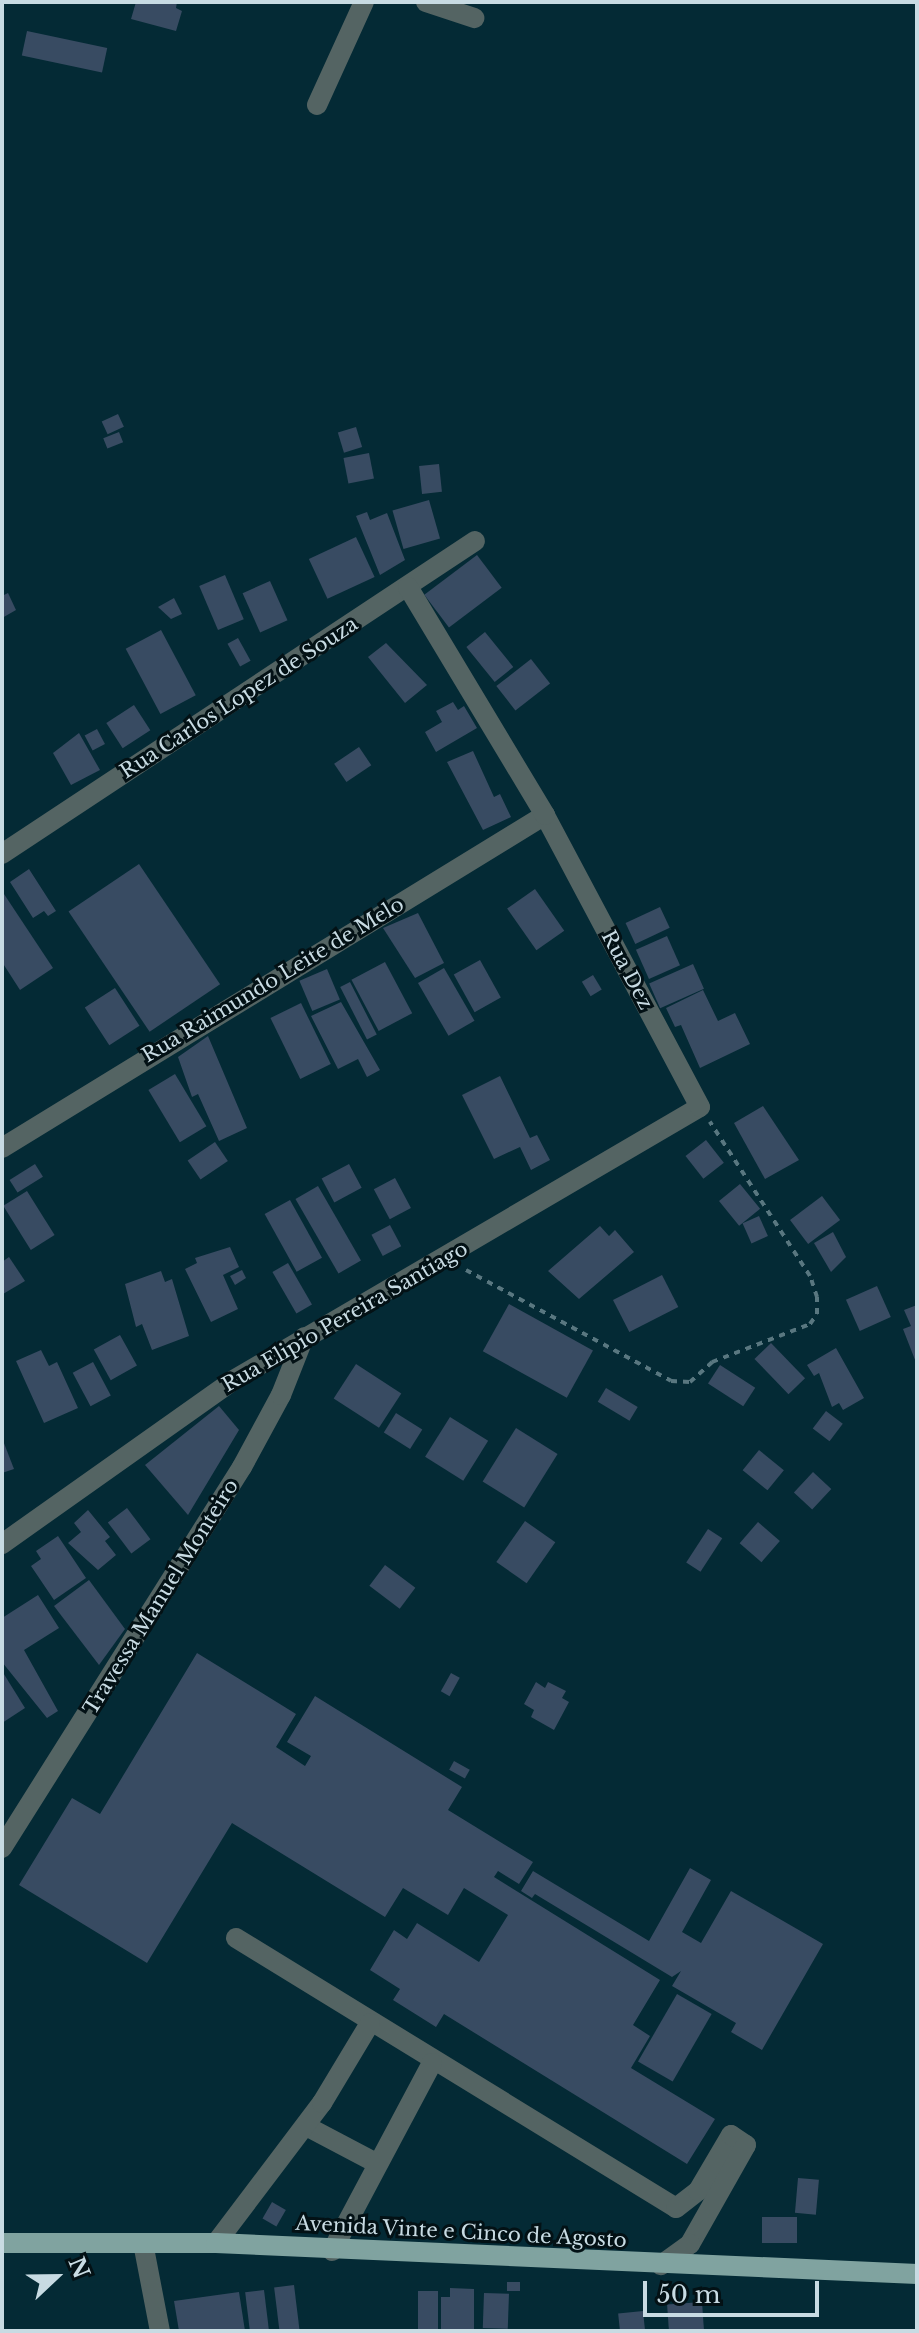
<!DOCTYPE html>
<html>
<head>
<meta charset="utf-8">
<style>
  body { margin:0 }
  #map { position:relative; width:919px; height:2333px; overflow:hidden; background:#042a35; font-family:"Libre Baskerville",serif }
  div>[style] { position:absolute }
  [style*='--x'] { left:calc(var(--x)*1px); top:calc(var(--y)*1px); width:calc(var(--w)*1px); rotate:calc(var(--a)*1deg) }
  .building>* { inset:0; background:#384b62; transform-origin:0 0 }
  .path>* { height:4px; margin-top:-2px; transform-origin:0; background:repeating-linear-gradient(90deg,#597780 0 6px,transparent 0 12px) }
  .minor>* { height:20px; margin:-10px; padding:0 10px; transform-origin:10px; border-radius:10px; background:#546463 }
  .major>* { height:20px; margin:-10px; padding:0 10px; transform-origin:10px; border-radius:10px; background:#80a3a0 }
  span { translate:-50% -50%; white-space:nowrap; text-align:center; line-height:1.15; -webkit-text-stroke:6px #031115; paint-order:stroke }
  .street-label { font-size:20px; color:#c8dbe3 }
  .frame { position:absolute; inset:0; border:4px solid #c8dbe3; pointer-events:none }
  .north { position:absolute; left:16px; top:2237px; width:80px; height:80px; -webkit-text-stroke:6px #031115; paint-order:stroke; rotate:68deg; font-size:22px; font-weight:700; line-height:32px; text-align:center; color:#c8dbe3 }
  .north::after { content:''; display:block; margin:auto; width:28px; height:36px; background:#c8dbe3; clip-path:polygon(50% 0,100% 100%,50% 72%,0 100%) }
  .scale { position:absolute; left:643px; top:2281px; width:176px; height:36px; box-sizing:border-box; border:4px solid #c8dbe3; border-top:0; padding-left:10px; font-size:24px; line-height:28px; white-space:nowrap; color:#c8dbe3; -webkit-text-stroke:6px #031115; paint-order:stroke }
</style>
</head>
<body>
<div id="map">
  <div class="building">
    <i style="clip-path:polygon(136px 2px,177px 2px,176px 8px,182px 11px,176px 31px,131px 19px)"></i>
    <i style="left:27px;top:31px;width:82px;height:25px;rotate:12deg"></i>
    <i style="left:118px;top:414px;width:14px;height:18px;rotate:65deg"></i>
    <i style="left:356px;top:427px;width:21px;height:19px;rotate:73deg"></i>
    <i style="left:119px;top:432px;width:11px;height:17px;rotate:68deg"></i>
    <i style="left:369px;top:453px;width:26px;height:26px;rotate:79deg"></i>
    <i style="left:439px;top:464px;width:28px;height:20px;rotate:84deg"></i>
    <i style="left:429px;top:500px;width:40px;height:38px;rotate:74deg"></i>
    <i style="clip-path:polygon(367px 512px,370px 520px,387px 513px,405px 560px,380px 575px,356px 516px)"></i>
    <i style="left:356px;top:537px;width:44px;height:52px;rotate:65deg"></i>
    <i style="left:477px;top:555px;width:41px;height:66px;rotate:53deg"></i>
    <i style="left:225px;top:575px;width:48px;height:28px;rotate:67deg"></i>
    <i style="left:270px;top:581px;width:43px;height:30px;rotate:66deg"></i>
    <i style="clip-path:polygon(8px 593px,16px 610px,2px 618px,2px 596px)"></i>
    <i style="clip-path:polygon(174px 598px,182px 614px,171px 619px,158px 607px)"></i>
    <i style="left:161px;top:630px;width:74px;height:40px;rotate:62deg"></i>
    <i style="left:485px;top:632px;width:45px;height:24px;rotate:51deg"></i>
    <i style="left:238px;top:638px;width:26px;height:12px;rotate:61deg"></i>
    <i style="clip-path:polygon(386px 643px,427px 685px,405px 703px,368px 657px)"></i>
    <i style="left:531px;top:659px;width:31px;height:44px;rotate:52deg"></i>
    <i style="clip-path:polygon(453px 702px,458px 710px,464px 706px,477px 728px,436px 752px,425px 732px,442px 722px,436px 711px)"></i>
    <i style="left:134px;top:705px;width:30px;height:33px;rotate:57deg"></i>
    <i style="left:97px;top:729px;width:17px;height:14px;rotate:62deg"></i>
    <i style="clip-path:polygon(79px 733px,100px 770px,71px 785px,53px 753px)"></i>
    <i style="left:359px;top:747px;width:22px;height:30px;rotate:56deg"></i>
    <i style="clip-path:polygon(473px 751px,494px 797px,500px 794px,511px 817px,483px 830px,447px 762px)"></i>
    <i style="left:139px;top:864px;width:145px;height:85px;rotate:56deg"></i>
    <i style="clip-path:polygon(29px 869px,56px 911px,48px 916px,44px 911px,33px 918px,10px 882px)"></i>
    <i style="left:535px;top:889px;width:51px;height:34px;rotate:55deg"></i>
    <i style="clip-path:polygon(2px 891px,53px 968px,20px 990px,2px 962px)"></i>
    <i style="left:660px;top:907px;width:23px;height:38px;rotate:65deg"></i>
    <i style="clip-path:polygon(418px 913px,444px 963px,415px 978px,383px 928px)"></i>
    <i style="left:667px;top:936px;width:32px;height:34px;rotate:66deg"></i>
    <i style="left:480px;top:960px;width:43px;height:30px;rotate:61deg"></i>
    <i style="left:385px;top:962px;width:58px;height:38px;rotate:62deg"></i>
    <i style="left:693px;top:964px;width:27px;height:48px;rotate:66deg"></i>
    <i style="left:444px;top:968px;width:61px;height:30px;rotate:60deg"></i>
    <i style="left:327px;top:969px;width:33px;height:30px;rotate:67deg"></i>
    <i style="left:593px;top:975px;width:17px;height:13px;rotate:59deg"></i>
    <i style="left:350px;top:982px;width:59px;height:11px;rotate:63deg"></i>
    <i style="left:115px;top:988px;width:45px;height:36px;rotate:57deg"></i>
    <i style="clip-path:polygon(703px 990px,718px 1021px,735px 1013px,750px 1044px,700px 1068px,681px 1025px,675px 1027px,666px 1008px)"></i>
    <i style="clip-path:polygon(341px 1002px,380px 1070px,367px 1077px,358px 1059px,338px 1069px,311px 1016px)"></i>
    <i style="left:301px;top:1003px;width:68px;height:34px;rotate:64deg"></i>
    <i style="clip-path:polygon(208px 1036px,247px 1128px,219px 1141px,198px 1094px,192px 1097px,178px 1057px)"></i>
    <i style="left:175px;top:1074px;width:61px;height:31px;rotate:59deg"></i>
    <i style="clip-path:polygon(500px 1076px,530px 1138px,537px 1135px,550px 1160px,531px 1170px,520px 1147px,494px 1159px,462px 1095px)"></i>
    <i style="clip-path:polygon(763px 1106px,799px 1160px,765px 1179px,734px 1123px)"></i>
    <i style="left:706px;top:1140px;width:29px;height:26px;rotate:52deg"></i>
    <i style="left:215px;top:1142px;width:23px;height:33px;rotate:56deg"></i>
    <i style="left:35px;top:1164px;width:15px;height:30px;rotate:58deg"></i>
    <i style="left:349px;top:1164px;width:27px;height:31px;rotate:62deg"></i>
    <i style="left:395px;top:1178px;width:34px;height:24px;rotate:62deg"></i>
    <i style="left:740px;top:1184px;width:32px;height:27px;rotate:51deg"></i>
    <i style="left:318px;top:1186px;width:86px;height:26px;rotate:60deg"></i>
    <i style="left:27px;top:1191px;width:52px;height:28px;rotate:58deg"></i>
    <i style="left:822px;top:1196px;width:30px;height:40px;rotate:53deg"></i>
    <i style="left:290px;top:1200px;width:66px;height:29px;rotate:61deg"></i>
    <i style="left:759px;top:1216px;width:22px;height:18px;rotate:66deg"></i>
    <i style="left:390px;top:1225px;width:24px;height:21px;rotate:62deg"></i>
    <i style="clip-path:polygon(600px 1226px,609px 1236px,615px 1230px,634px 1252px,579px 1299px,548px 1271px)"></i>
    <i style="clip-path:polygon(833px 1232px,846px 1257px,831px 1272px,814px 1243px)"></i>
    <i style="clip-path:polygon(230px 1247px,239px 1267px,223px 1275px,238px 1309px,211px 1322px,185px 1269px,197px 1263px,195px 1258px)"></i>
    <i style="clip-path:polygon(9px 1257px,25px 1281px,3px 1294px,2px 1262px)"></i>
    <i style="left:288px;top:1263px;width:48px;height:18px;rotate:60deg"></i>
    <i style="clip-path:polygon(242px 1270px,246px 1278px,235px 1285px,230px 1276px)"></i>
    <i style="clip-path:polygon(161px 1271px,165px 1282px,172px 1279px,189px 1336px,152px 1350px,142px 1324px,136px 1327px,125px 1284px)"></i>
    <i style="left:662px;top:1275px;width:36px;height:55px;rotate:63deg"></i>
    <i style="left:877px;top:1286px;width:34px;height:34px;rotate:66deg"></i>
    <i style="left:509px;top:1304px;width:96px;height:54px;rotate:29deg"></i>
    <i style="clip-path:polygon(917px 1305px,917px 1365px,903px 1329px,911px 1326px,904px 1310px)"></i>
    <i style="left:120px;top:1335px;width:35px;height:30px;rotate:61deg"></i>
    <i style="left:771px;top:1343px;width:49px;height:23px;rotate:46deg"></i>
    <i style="clip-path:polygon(836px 1348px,864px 1398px,843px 1410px,839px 1403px,832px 1407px,819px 1373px,814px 1376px,807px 1365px)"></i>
    <i style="clip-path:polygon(41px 1350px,49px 1366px,57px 1362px,78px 1408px,44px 1423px,16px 1361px)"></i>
    <i style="left:93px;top:1362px;width:38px;height:23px;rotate:62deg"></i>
    <i style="left:356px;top:1364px;width:54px;height:41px;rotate:33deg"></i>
    <i style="left:720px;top:1365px;width:42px;height:22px;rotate:33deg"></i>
    <i style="left:606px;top:1388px;width:37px;height:16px;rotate:31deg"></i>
    <i style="clip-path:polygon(219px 1406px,239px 1430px,188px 1515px,145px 1465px)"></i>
    <i style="left:826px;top:1411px;width:21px;height:22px;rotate:37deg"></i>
    <i style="left:396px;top:1413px;width:31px;height:23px;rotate:32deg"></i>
    <i style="left:450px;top:1417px;width:45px;height:47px;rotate:32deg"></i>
    <i style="left:516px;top:1428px;width:49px;height:63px;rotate:32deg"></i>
    <i style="clip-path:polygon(2px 1438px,14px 1469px,2px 1473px)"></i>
    <i style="left:759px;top:1450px;width:32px;height:26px;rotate:39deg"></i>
    <i style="left:813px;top:1472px;width:25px;height:28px;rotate:43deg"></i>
    <i style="left:127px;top:1508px;width:39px;height:24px;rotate:53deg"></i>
    <i style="clip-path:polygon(88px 1510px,110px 1537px,105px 1541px,116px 1555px,98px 1570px,68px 1543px,81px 1532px,74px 1523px)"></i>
    <i style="left:525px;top:1521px;width:37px;height:50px;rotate:35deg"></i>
    <i style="left:758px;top:1522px;width:29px;height:28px;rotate:41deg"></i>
    <i style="left:708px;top:1529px;width:17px;height:40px;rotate:33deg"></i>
    <i style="clip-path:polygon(58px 1536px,86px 1578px,54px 1600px,31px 1566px,41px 1559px,36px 1551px)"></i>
    <i style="left:385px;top:1565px;width:38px;height:26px;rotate:37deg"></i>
    <i style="clip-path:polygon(89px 1580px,125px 1629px,99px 1665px,54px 1606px)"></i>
    <i style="clip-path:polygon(38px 1595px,59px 1628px,24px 1650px,58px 1711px,47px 1718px,2px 1662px,2px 1618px)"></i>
    <i style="clip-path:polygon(197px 1653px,296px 1714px,276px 1747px,305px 1766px,311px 1756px,287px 1742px,315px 1696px,462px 1787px,448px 1810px,533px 1862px,519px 1884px,498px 1871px,494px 1877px,660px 1980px,633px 2025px,650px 2036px,631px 2068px,715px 2119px,687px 2164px,444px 2014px,436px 2027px,393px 2000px,400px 1989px,370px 1970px,394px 1930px,407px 1939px,417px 1923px,479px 1962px,508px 1915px,464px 1888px,448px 1915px,403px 1888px,385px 1917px,232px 1823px,147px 1963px,19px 1885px,72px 1798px,100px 1814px)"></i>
    <i style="clip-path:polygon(2px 1671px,25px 1708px,2px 1723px)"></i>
    <i style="left:451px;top:1673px;width:10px;height:21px;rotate:29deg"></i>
    <i style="clip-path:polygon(536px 1682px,545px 1688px,548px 1682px,566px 1691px,562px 1698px,569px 1702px,554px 1730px,531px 1717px,534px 1710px,524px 1704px)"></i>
    <i style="left:454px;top:1761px;width:18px;height:10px;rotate:29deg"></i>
    <i style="clip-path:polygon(690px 1868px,711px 1880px,682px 1932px,701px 1943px,731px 1891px,823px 1944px,762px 2050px,731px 2032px,736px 2023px,672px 1986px,681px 1971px,672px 1977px,535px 1894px,532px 1898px,521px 1891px,533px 1871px,649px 1941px)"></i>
    <i style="left:677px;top:1994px;width:40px;height:78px;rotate:30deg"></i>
    <i style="left:798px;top:2178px;width:21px;height:35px;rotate:5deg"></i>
    <i style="left:272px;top:2202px;width:16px;height:19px;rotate:30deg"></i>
    <i style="left:762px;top:2217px;width:35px;height:26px"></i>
    <i style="left:507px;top:2282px;width:13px;height:9px"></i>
    <i style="left:294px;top:2285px;width:46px;height:20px;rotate:83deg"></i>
    <i style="clip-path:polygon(450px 2288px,474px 2289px,474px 2331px,441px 2331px,441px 2297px,450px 2297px)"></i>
    <i style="left:264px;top:2290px;width:41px;height:19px;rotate:83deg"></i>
    <i style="left:418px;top:2291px;width:20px;height:40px"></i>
    <i style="clip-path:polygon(239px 2292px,245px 2331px,179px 2331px,174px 2301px)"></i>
    <i style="left:484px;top:2293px;width:25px;height:35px;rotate:2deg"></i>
    <i style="left:702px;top:2302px;width:29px;height:35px;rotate:86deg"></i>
    <i style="left:643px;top:2311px;width:20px;height:25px;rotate:84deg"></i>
  </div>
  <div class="path">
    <i style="--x:466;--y:1270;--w:233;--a:28.4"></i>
    <i style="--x:671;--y:1381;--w:19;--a:3"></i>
    <i style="--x:690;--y:1382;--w:30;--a:-42"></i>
    <i style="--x:712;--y:1362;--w:105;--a:-21.2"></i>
    <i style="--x:810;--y:1324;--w:12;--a:-55"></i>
    <i style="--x:817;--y:1314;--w:17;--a:-90"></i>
    <i style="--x:817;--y:1297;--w:22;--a:-108"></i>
    <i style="--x:810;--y:1276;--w:184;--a:-123"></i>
  </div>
  <div class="minor">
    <i style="--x:426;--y:2;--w:51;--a:18.4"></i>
    <i style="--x:317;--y:105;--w:113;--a:-65.5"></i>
    <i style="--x:2;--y:854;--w:567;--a:-33.49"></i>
    <i style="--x:2;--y:1148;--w:637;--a:-31.52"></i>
    <i style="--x:2;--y:1544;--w:282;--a:-35.3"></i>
    <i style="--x:232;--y:1381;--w:542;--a:-30.35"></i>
    <i style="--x:700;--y:1107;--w:331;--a:-118"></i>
    <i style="--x:545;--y:815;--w:266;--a:-121"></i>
    <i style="--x:2;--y:1848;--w:450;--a:-57.8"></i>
    <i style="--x:242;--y:1467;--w:82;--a:-61.6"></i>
    <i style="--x:281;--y:1395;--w:62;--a:-68.4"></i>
    <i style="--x:236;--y:1938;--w:516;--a:31.53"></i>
    <i style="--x:676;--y:2208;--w:28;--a:-38"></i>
    <i style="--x:698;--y:2191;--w:65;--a:-59.5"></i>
    <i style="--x:731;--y:2135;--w:18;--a:34"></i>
    <i style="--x:746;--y:2145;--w:114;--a:119.5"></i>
    <i style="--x:690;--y:2244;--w:36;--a:144"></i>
    <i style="--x:306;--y:2126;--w:81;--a:27.8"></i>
    <i style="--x:143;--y:2243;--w:90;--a:79.1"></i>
    <i style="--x:216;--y:2243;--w:176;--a:-52.9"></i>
    <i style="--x:322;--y:2103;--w:93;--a:-59"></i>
    <i style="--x:332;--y:2251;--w:213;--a:-62"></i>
  </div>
  <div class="major">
    <i style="--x:2;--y:2243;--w:214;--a:0"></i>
    <i style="--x:216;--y:2243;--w:702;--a:2.53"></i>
  </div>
  <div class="street-label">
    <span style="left:239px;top:698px;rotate:-33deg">Rua Carlos Lopez de Souza</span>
    <span style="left:627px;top:970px;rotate:62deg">Rua Dez</span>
    <span style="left:273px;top:980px;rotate:-31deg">Rua Raimundo Leite de Melo</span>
    <span style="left:345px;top:1317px;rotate:-30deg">Rua Elipio Pereira Santiago</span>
    <span style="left:161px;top:1597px;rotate:-58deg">Travessa Manuel Monteiro</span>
    <span style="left:461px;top:2232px;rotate:3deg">Avenida Vinte e Cinco de Agosto</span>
  </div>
  <div class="frame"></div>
  <div class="north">N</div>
  <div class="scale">50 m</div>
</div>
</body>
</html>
